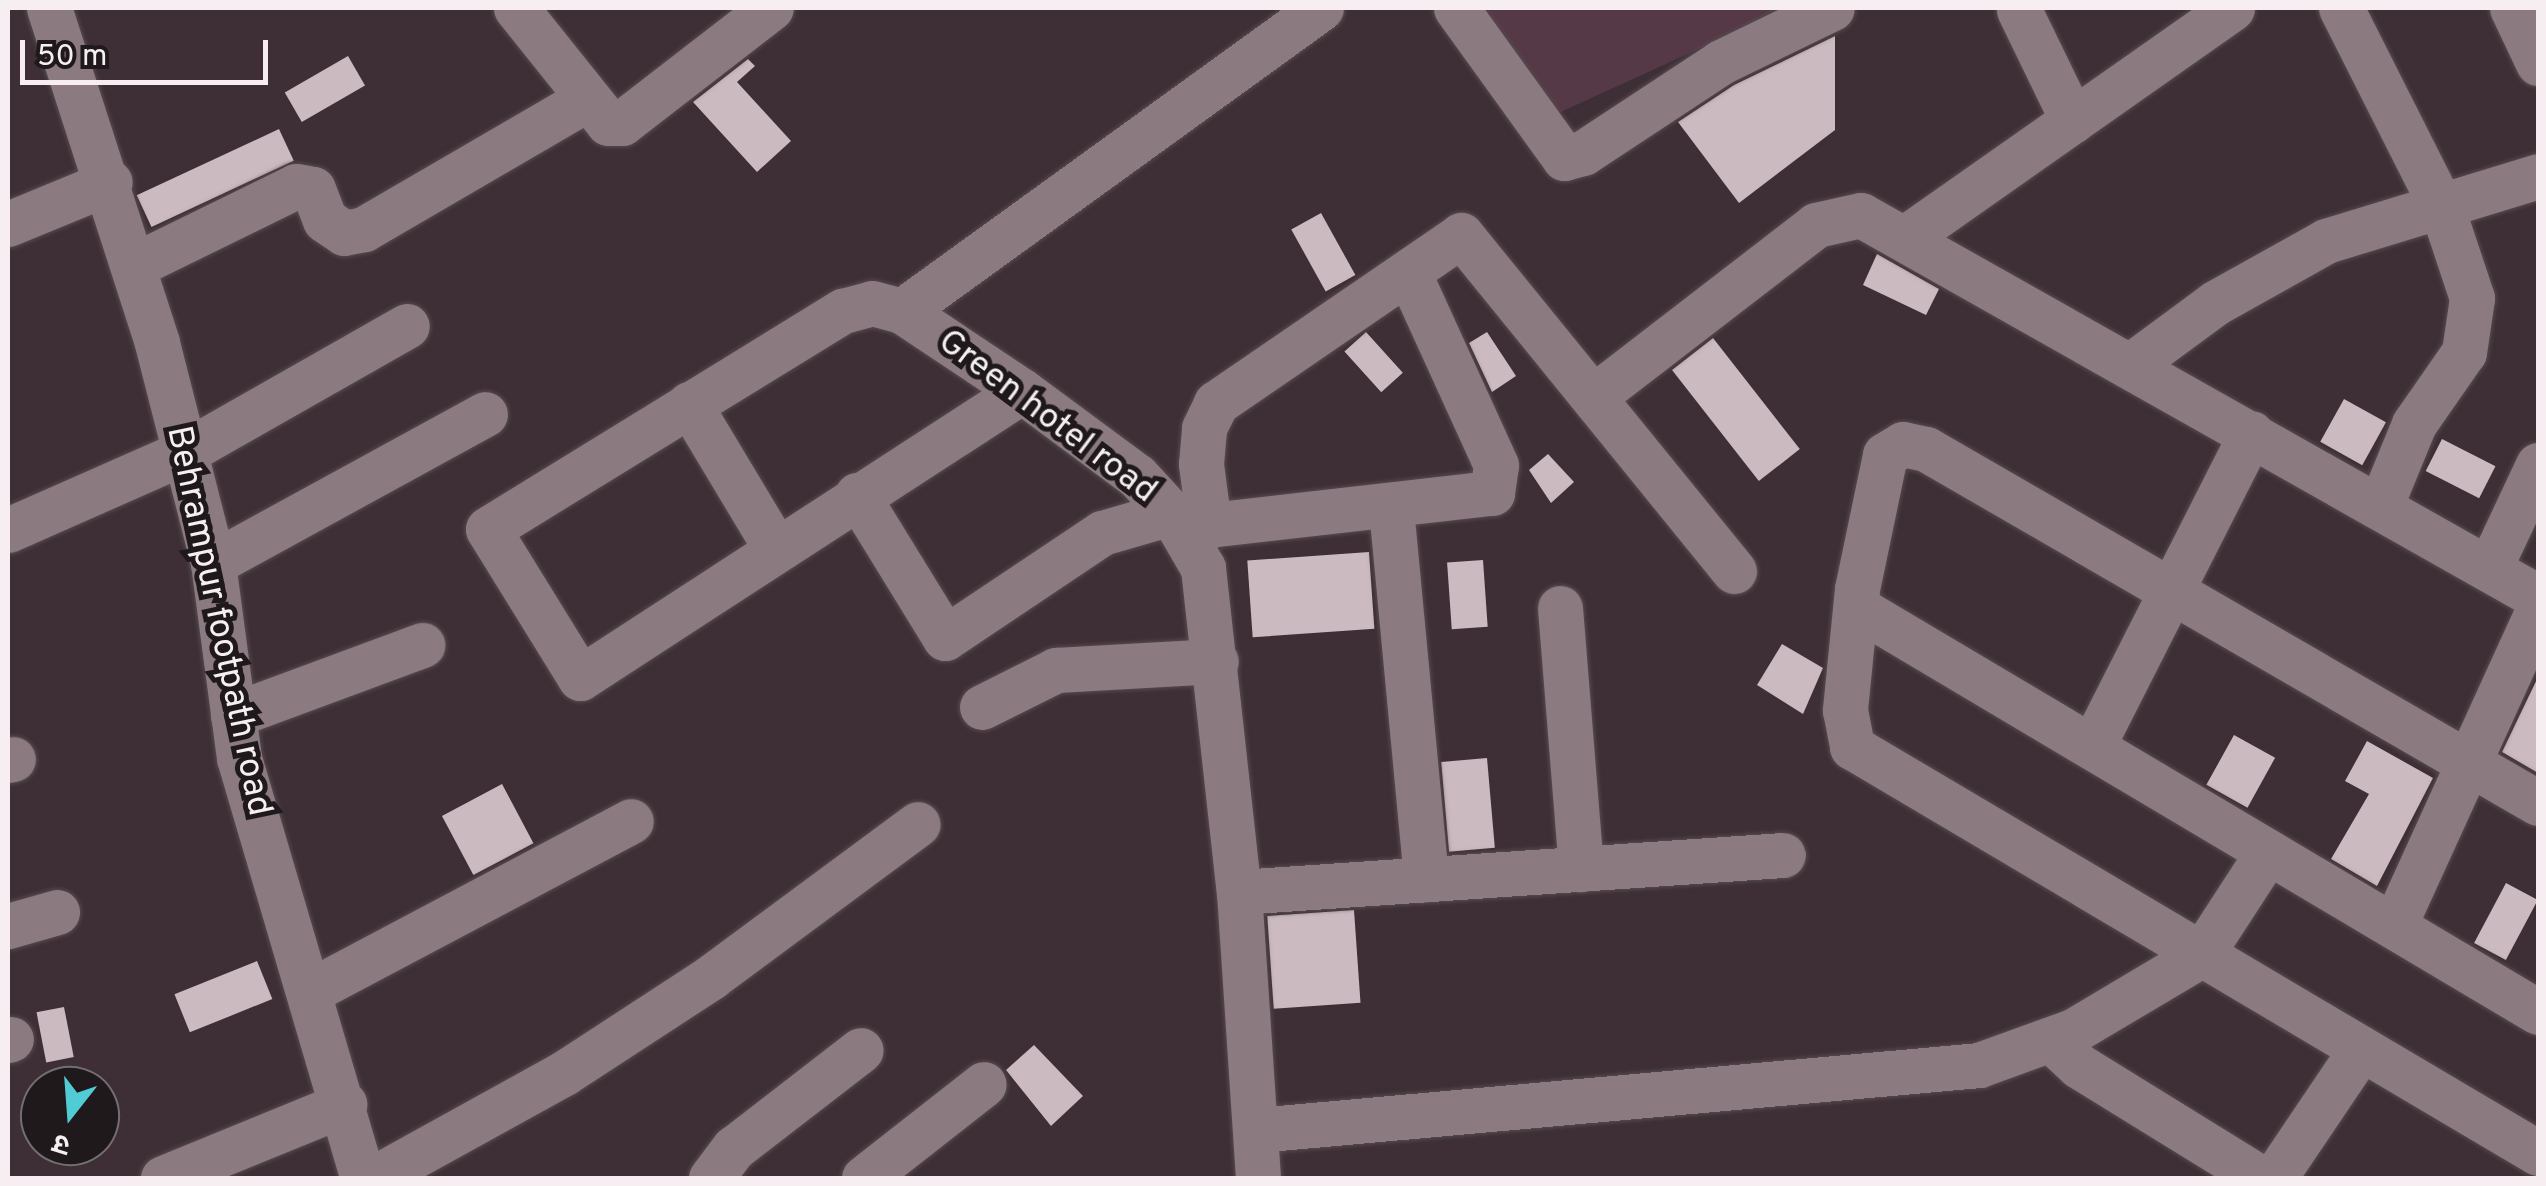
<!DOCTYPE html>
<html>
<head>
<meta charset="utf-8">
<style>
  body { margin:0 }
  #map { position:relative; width:2546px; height:1186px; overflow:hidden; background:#3d2f35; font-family:Overpass,"Noto Sans Devanagari",sans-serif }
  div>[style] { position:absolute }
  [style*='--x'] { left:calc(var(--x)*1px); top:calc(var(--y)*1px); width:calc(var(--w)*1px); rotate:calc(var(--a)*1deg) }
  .green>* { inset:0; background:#563946 }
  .building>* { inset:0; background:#ccbac1; transform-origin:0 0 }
  .roads { filter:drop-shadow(0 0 2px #564b4f) drop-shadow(0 0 2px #564b4f) }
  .minor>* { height:45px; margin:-22.5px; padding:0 22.5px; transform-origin:22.5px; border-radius:22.5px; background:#8b7b81 }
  span { translate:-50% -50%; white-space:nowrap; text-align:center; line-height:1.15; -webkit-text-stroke:10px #1f191c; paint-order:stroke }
  .street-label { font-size:35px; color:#f7eef1 }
  .frame { position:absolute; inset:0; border:10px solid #f7eef1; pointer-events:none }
  .north { position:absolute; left:20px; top:1066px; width:100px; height:100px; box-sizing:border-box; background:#1f191c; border:2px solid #756e71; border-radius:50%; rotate:197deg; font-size:28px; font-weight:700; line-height:40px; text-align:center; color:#f7eef1 }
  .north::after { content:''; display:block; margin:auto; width:35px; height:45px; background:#51ccd4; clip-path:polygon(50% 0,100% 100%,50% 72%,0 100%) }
  .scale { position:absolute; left:20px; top:40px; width:248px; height:45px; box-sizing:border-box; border:5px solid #f7eef1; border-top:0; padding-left:12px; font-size:30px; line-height:35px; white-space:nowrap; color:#f7eef1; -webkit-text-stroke:8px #1f191c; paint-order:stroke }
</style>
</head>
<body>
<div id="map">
  <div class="green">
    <i style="clip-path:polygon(1481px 8px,1789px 8px,1543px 120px)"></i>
  </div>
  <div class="building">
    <i style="clip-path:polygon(1835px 36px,1835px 130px,1739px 203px,1678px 122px,1734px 85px)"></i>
    <i style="left:348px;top:56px;width:34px;height:73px;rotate:60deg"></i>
    <i style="clip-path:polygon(748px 59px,755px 66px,737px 82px,791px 141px,757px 172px,693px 102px)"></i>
    <i style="left:279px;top:129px;width:35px;height:157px;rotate:65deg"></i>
    <i style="left:1321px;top:213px;width:71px;height:34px;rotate:61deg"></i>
    <i style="clip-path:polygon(1877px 254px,1939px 289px,1926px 315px,1863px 285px)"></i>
    <i style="left:1366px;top:332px;width:55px;height:29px;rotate:48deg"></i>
    <i style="clip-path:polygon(1487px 332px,1516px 376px,1492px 392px,1469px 343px)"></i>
    <i style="left:1713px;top:338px;width:141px;height:52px;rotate:52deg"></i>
    <i style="left:2344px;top:399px;width:48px;height:49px;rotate:29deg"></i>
    <i style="left:2442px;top:439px;width:60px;height:36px;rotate:27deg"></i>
    <i style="clip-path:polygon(1548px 454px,1574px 482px,1551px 503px,1529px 470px)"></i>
    <i style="left:1369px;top:552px;width:77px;height:122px;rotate:86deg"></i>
    <i style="left:1483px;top:560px;width:67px;height:36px;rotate:86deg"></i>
    <i style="clip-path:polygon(1782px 644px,1823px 668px,1803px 714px,1757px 685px)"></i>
    <i style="clip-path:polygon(2538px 677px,2538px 773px,2502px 752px)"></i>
    <i style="left:2234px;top:735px;width:47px;height:57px;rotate:29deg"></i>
    <i style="clip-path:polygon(2367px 741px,2433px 778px,2377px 886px,2331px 859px,2369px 794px,2345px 781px)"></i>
    <i style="left:1487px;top:758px;width:90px;height:46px;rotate:85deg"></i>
    <i style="left:502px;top:784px;width:67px;height:68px;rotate:62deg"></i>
    <i style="left:2506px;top:883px;width:36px;height:68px;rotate:28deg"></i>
    <i style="left:1354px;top:910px;width:93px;height:87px;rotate:86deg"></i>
    <i style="left:257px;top:961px;width:41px;height:89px;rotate:68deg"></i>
    <i style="left:64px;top:1007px;width:51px;height:28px;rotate:79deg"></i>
    <i style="clip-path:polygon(1034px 1045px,1083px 1096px,1051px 1126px,1006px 1070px)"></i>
  </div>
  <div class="roads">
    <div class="minor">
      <i style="--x:49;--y:8;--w:352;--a:72.1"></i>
      <i style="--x:157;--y:343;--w:227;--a:75.7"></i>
      <i style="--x:213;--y:563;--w:197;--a:82.4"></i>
      <i style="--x:239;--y:758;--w:438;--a:73.6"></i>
      <i style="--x:516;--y:8;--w:147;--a:51.3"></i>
      <i style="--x:608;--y:123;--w:14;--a:0"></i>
      <i style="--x:622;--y:123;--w:188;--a:-37.7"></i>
      <i style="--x:1456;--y:8;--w:185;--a:54.2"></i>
      <i style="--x:1564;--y:158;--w:20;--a:-15"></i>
      <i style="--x:1583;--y:153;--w:165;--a:-33.4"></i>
      <i style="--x:1721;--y:62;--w:123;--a:-25.9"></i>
      <i style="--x:2341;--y:8;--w:224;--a:63.2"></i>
      <i style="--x:2442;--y:208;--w:95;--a:71.6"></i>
      <i style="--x:2472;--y:298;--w:55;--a:98.4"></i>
      <i style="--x:2464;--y:352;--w:88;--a:124.8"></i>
      <i style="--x:2414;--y:424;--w:90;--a:112.3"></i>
      <i style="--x:2512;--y:8;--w:61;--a:64.7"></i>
      <i style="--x:2019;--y:10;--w:123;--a:64.1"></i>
      <i style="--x:8;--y:224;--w:110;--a:-22.4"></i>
      <i style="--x:1908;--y:236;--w:396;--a:-35.1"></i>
      <i style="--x:135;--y:265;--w:179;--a:-26.1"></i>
      <i style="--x:296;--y:186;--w:17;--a:10"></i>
      <i style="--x:313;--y:189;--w:33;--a:69"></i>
      <i style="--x:325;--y:220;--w:23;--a:34"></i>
      <i style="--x:344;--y:233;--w:20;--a:-11"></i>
      <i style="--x:364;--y:229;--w:258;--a:-30.2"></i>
      <i style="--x:902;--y:311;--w:517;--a:-35.87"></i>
      <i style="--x:2131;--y:365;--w:104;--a:-36.4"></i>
      <i style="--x:2215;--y:303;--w:127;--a:-29.2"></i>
      <i style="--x:2326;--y:241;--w:222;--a:-17"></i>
      <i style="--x:1022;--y:391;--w:527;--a:147"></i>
      <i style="--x:580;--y:678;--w:175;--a:-121.7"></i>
      <i style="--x:488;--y:529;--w:417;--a:-31.6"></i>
      <i style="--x:843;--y:311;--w:30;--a:-15"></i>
      <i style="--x:872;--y:303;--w:31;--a:15"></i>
      <i style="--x:902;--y:311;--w:144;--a:33.7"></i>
      <i style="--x:1022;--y:391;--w:143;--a:36.5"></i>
      <i style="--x:1137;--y:476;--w:50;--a:47.4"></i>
      <i style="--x:1171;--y:513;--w:64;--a:59.8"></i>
      <i style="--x:1203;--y:568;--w:326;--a:83.7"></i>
      <i style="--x:1239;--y:892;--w:287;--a:86.2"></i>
      <i style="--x:1593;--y:397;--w:282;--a:-37.6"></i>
      <i style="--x:1816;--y:225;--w:46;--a:-12.5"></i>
      <i style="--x:1861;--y:215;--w:777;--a:29.43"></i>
      <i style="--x:689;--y:404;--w:167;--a:59"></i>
      <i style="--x:857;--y:495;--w:168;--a:58.4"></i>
      <i style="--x:945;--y:638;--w:189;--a:-33.8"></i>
      <i style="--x:1102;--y:533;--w:72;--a:-16.2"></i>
      <i style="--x:1391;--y:508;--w:373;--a:84.6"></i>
      <i style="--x:1209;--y:525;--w:62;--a:-97.5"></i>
      <i style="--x:1201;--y:464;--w:36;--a:-85"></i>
      <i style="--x:1204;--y:428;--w:28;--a:-64"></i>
      <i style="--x:1216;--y:403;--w:297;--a:-34.4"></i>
      <i style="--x:1461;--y:235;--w:433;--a:50.9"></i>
      <i style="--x:8;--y:530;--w:193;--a:-23.8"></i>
      <i style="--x:185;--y:452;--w:255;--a:-29.6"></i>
      <i style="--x:1190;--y:539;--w:24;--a:-36"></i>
      <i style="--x:1209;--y:525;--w:285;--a:-6.5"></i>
      <i style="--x:1492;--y:493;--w:28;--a:-82"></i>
      <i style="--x:1496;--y:465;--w:212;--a:-114.5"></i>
      <i style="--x:213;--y:563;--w:310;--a:-28.7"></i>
      <i style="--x:2489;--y:569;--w:115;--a:-64.8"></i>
      <i style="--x:1856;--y:607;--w:793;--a:30.7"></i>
      <i style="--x:1560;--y:608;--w:262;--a:85.4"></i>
      <i style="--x:982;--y:707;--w:83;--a:-26.6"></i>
      <i style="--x:1056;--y:670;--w:160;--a:-3.2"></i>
      <i style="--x:233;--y:715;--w:202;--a:-20.3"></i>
      <i style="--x:2092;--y:747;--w:352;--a:-63.1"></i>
      <i style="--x:8;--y:760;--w:5;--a:-11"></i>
      <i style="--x:2538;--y:803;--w:707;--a:-149.95"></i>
      <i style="--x:1926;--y:449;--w:24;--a:-168"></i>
      <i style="--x:1903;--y:444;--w:21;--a:149"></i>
      <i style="--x:1885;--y:455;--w:137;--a:101.8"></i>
      <i style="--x:1857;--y:589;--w:122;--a:95.7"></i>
      <i style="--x:1845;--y:710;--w:38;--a:79"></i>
      <i style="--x:1852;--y:747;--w:797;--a:30.62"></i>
      <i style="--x:1239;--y:892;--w:545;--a:-3.89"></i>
      <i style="--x:8;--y:926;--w:51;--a:-15.9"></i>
      <i style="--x:2394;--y:926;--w:347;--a:-65.5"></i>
      <i style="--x:310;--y:991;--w:363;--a:-27.9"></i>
      <i style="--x:8;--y:1040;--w:3;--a:-18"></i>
      <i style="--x:2051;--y:1040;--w:38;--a:43"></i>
      <i style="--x:2079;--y:1066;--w:213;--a:31.7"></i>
      <i style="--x:1257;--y:1130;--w:725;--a:-5.14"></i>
      <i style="--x:1979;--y:1065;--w:100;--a:-19.9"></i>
      <i style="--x:2073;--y:1031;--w:149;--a:-30.7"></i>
      <i style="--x:2201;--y:955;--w:123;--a:-57"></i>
      <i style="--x:163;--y:1178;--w:196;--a:-22.2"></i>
      <i style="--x:374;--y:1178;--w:217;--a:-28.9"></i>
      <i style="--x:564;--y:1073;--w:176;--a:-33.1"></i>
      <i style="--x:711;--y:977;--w:257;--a:-36.5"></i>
      <i style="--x:711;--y:1178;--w:38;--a:-53"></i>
      <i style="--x:734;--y:1148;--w:160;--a:-37.7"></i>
      <i style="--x:864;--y:1178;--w:152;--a:-38.1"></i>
      <i style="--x:2274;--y:1178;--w:156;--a:-56"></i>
    </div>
  </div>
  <div class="street-label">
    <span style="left:1047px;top:417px;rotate:37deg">Green hotel road</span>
    <span style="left:218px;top:621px;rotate:78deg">Behrampur footpath road</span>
  </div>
  <div class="frame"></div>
  <div class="north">उ</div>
  <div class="scale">50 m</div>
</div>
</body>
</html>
